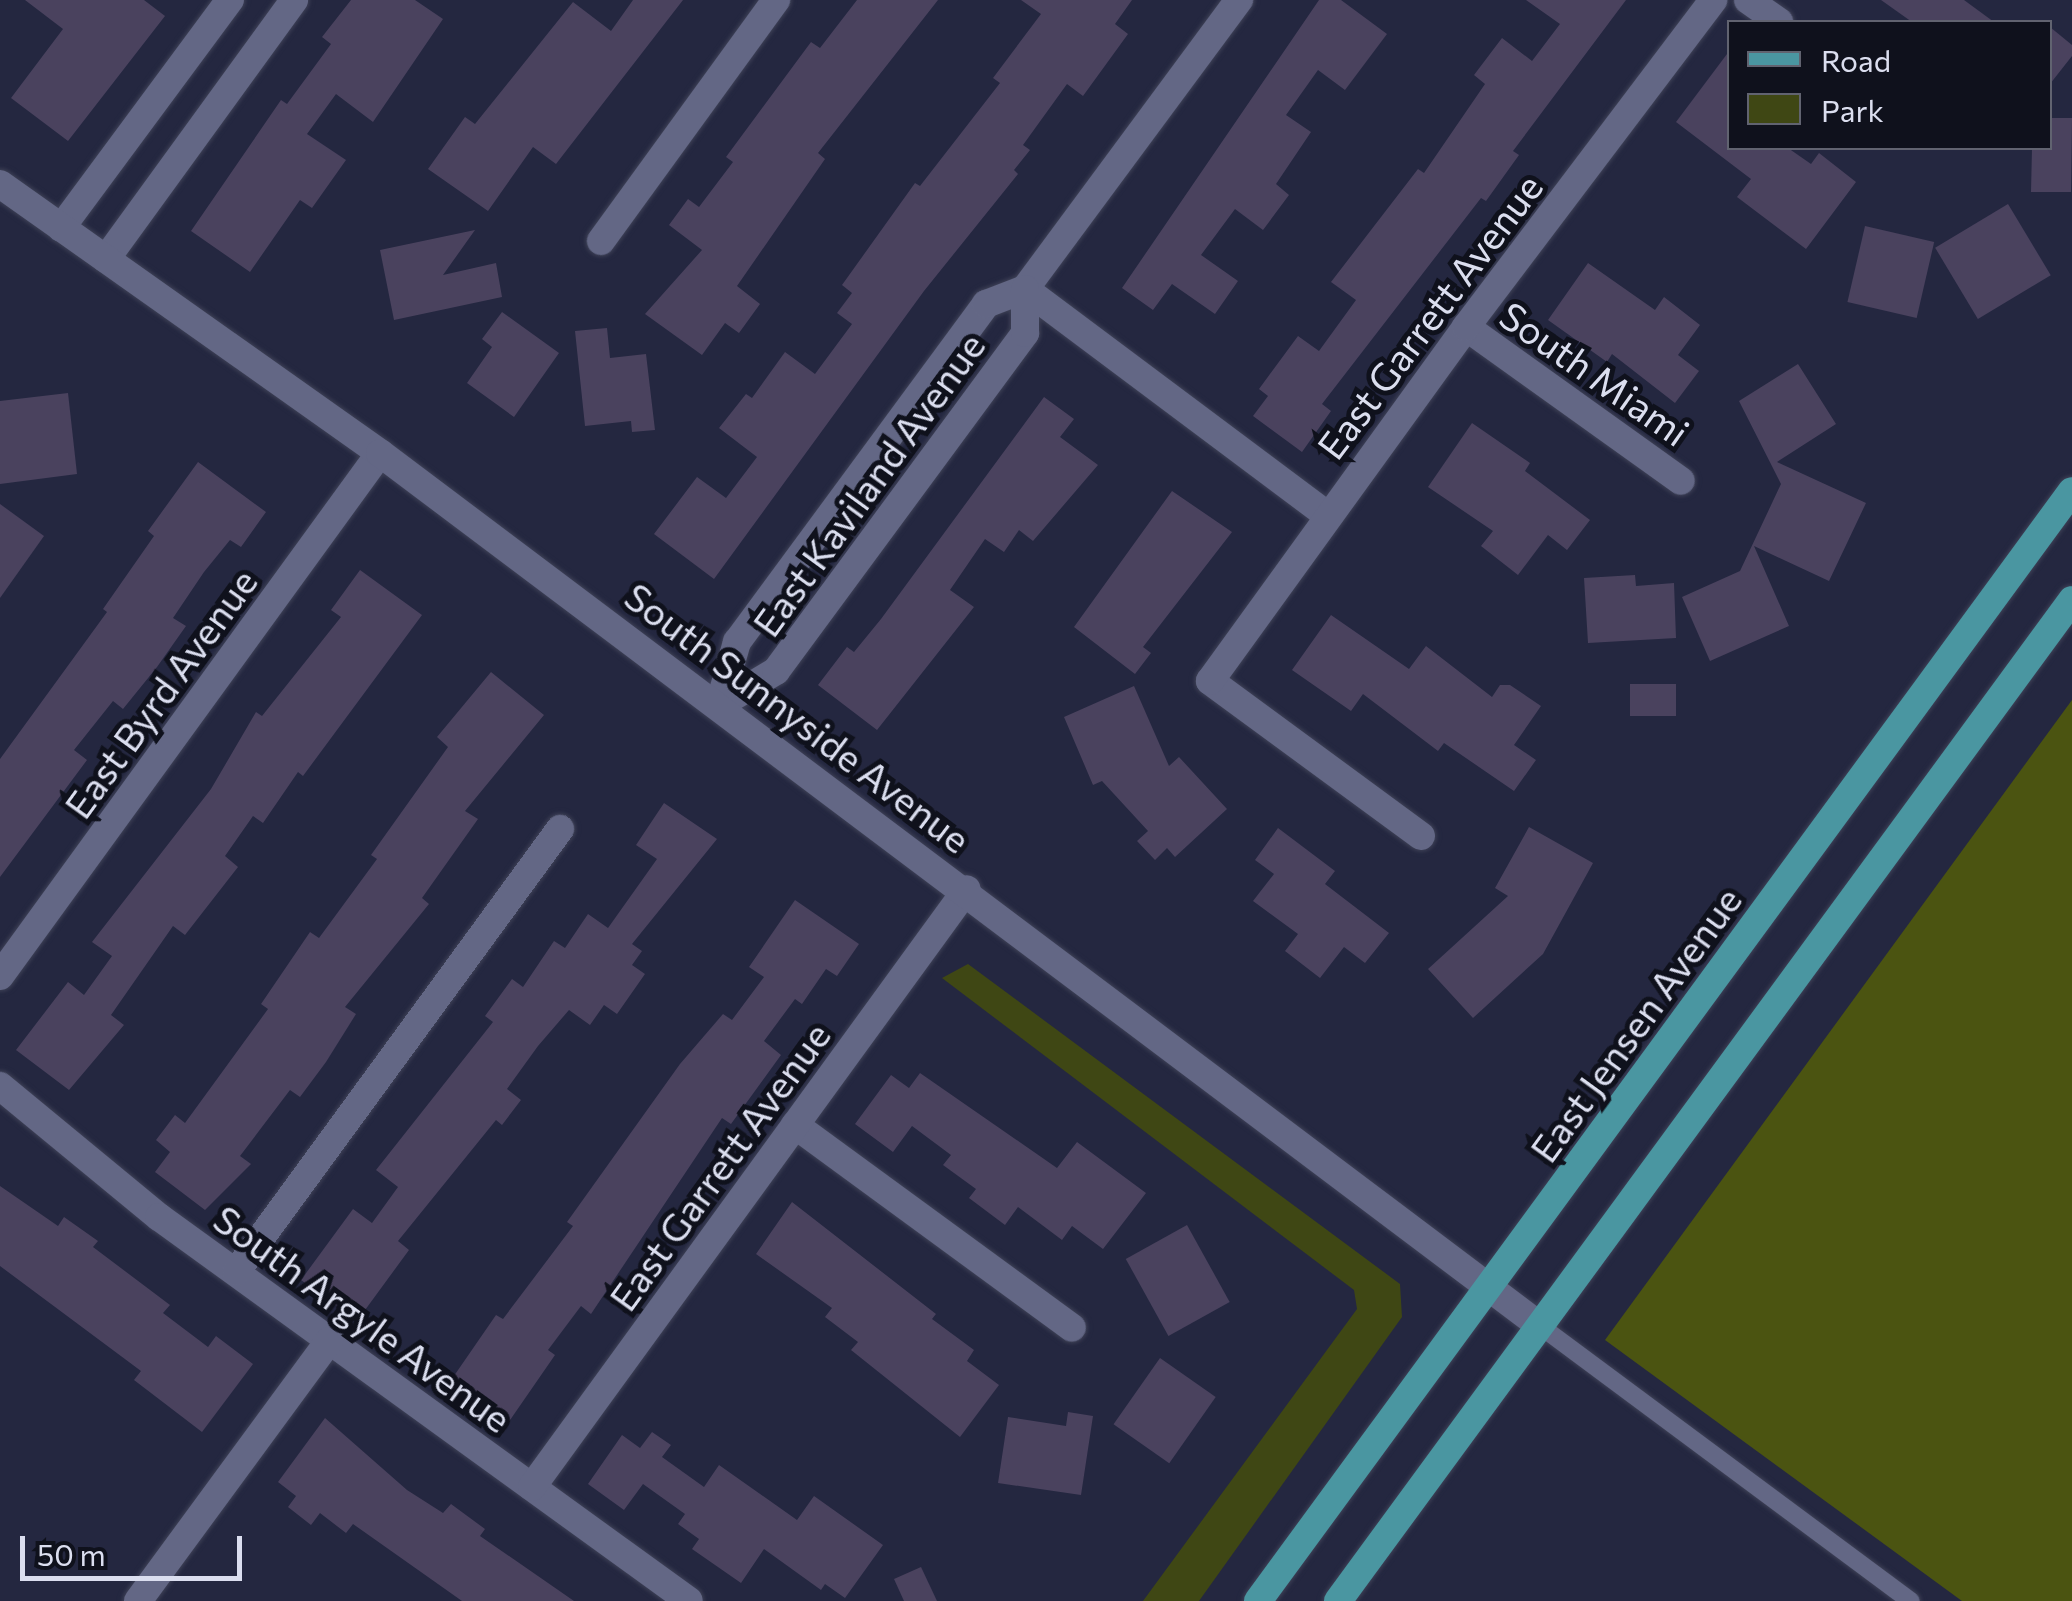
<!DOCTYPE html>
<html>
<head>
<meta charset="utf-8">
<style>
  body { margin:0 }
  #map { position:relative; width:2072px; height:1601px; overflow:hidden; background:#242740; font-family:Commissioner,sans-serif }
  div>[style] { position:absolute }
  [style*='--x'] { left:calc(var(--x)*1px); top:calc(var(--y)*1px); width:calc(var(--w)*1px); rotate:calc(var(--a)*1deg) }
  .green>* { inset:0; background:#3f4714 }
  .forest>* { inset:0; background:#4b5411 }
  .building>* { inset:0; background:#4a425e; transform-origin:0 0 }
  .roads { filter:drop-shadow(0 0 2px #3e4156) drop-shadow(0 0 2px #3e4156) }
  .service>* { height:18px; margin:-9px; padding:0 9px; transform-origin:9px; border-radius:9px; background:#636785 }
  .minor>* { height:28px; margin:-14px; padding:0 14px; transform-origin:14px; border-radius:14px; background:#636785 }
  .tertiary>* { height:28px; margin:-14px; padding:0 14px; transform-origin:14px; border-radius:14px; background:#636785 }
  .primary>* { height:28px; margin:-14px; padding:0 14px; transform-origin:14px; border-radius:14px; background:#4a96a1 }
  span { translate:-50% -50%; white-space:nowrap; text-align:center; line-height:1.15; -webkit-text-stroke:10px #0f111c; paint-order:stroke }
  .street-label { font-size:38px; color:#dbdeef }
  .legend { position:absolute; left:1727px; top:20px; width:325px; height:130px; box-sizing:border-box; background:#0f111c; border:2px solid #616370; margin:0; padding:12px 18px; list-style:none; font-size:30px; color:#dbdeef }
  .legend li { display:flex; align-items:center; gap:20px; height:50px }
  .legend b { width:50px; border:2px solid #616370 }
  .scale { position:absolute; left:20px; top:1536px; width:222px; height:45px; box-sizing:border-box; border:5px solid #dbdeef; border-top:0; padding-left:12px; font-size:30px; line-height:35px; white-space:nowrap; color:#dbdeef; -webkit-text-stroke:8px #0f111c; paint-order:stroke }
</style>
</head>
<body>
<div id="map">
  <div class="green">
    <i style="clip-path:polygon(968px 964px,1400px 1284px,1402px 1317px,1199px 1601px,1143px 1601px,1357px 1309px,1354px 1290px,942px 978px)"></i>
  </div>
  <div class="forest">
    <i style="clip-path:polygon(2072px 700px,2072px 1601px,1962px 1601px,1605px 1340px)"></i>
  </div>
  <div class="building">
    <i style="clip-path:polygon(25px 0,144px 0,165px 16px,68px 141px,11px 98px,63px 29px)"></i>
    <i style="clip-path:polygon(351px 0,415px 0,443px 19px,373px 122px,336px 94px,307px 134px,346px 160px,312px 208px,300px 200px,250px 272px,191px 231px,281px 100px,287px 104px,331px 44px,322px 37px)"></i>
    <i style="clip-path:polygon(633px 0,683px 0,556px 164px,533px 147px,488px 211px,428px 169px,465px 117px,475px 124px,573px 2px,611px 31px)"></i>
    <i style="clip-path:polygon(857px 0,938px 0,818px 153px,825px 159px,737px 286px,760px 304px,739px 333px,725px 323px,702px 355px,645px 314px,702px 250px,669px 225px,688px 199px,699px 207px,733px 162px,726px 157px,811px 42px,820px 48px)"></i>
    <i style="clip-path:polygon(1021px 0,1132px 0,1115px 24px,1128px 34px,1083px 96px,1067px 84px,1023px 145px,1030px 150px,1014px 170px,1018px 174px,924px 291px,714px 579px,654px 534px,697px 477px,726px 498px,757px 457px,719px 428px,746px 394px,752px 398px,785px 352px,815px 374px,852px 324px,837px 313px,852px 293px,842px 285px,915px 183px,920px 186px,1000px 83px,993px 78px,1041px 14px)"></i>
    <i style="clip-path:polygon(1319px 0,1341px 0,1387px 34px,1345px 90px,1318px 70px,1286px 115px,1311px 132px,1276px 184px,1289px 195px,1263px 230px,1235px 209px,1201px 255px,1238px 281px,1215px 314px,1172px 284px,1153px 310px,1122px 288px)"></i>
    <i style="clip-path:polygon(1526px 0,1626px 0,1513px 151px,1519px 155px,1486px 201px,1481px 198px,1322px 404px,1331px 411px,1302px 452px,1253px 416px,1268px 396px,1259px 389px,1298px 336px,1319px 351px,1356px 300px,1331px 282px,1418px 169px,1424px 173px,1485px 84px,1474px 75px,1502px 38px,1532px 61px,1560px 24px)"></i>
    <i style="clip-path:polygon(1881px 0,1964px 0,1994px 22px,1912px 22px)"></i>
    <i style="clip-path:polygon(2050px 27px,2072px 45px,2072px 56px,2050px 84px)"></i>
    <i style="clip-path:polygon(1730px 50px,1730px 148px,1788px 148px,1811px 164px,1819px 153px,1856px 182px,1806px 249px,1737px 197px,1751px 179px,1676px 122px)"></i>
    <i style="clip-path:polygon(2050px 118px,2072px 118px,2071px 192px,2031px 192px,2032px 148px,2050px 148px)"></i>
    <i style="left:2008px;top:204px;width:83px;height:85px;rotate:59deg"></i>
    <i style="left:1865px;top:226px;width:71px;height:78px;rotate:13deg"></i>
    <i style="clip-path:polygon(475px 230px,443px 275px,496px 263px,502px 297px,394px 320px,380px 250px)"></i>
    <i style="clip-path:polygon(1588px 263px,1655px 310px,1664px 297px,1700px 325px,1678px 355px,1699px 371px,1675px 403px,1612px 354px,1607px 362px,1548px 320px)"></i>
    <i style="clip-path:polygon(502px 312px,559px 353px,514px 417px,467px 383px,492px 347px,482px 339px)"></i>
    <i style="clip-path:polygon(607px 328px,610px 358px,646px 354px,655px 430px,632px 432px,631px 421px,585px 426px,575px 331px)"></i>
    <i style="clip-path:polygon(1798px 364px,1836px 424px,1777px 462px,1866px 503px,1829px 581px,1754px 546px,1789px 626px,1710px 661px,1682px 597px,1740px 571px,1781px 484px,1739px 401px)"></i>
    <i style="clip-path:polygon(68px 393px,77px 474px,0 484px,0 401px)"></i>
    <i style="clip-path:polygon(1044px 397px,1074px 419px,1060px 437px,1098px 465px,1033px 541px,1019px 530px,1004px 552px,985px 539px,950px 590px,974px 607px,877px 730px,818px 685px,847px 647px,854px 652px,881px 619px)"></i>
    <i style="clip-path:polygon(1472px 423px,1530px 463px,1525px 471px,1590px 520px,1567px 550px,1548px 535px,1518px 575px,1481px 546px,1493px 531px,1428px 487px)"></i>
    <i style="clip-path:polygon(198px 462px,266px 512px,241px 547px,230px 540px,204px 572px,173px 618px,186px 626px,157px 667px,123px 709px,113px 701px,74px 750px,87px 760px,0 877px,0 759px,107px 612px,103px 609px,154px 536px,148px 531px)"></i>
    <i style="clip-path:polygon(1172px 491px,1232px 532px,1143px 647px,1151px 653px,1135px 674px,1074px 627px)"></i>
    <i style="clip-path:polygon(0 504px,44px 536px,0 598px)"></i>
    <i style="clip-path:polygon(360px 570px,422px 615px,303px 776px,298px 772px,263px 823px,253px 816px,225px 856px,238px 867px,185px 935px,173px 926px,111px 1015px,124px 1025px,69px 1090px,16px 1050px,68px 982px,84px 995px,112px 956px,92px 942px,211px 789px,256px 712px,262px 716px,341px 617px,331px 610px)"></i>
    <i style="clip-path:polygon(1635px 575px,1636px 586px,1674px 583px,1676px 638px,1588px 643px,1584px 578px)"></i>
    <i style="clip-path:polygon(1331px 615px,1409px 669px,1426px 646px,1492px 697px,1500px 685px,1510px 685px,1541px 706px,1514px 745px,1536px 760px,1514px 791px,1444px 743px,1438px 751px,1363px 694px,1351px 711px,1292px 670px)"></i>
    <i style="clip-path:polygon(491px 672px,544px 715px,465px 811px,478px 819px,422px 898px,429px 904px,345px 1007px,356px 1014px,326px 1062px,300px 1097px,290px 1090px,240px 1156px,251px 1164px,205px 1210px,155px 1172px,170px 1152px,156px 1140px,175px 1115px,185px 1123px,268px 1009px,261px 1004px,310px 932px,319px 938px,377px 859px,371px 855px,448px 747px,437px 737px)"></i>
    <i style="left:1630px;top:684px;width:46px;height:32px"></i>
    <i style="clip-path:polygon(1134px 686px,1169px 766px,1179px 757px,1227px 809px,1175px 857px,1167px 848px,1155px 860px,1137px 841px,1148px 831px,1102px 781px,1093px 785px,1064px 717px)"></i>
    <i style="clip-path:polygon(664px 803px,717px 839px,632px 944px,642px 951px,632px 965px,645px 974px,617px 1014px,604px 1005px,590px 1025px,569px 1010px,538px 1046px,507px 1089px,521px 1100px,502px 1125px,496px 1120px,398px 1241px,409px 1250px,357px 1321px,301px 1280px,353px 1209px,372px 1223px,398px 1187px,376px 1170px,493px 1022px,485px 1016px,512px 979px,523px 987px,554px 941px,565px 948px,588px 914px,608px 928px,657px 859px,636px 845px)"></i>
    <i style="clip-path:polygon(1529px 827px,1593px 863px,1543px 954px,1473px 1018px,1428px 969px,1508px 896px,1495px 888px)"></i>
    <i style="clip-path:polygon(1278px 828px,1335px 871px,1325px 884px,1389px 933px,1365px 963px,1344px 947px,1320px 978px,1285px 951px,1298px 934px,1253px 901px,1274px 874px,1255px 860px)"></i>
    <i style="clip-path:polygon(795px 900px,859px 944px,837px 976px,826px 969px,802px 1004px,795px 999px,764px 1041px,781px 1055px,731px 1124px,722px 1118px,591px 1314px,581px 1306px,548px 1350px,555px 1355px,506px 1426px,447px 1386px,496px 1315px,503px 1319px,573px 1226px,567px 1222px,680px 1064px,723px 1014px,732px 1020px,764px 977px,749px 967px)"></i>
    <i style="clip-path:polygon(920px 1073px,1057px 1168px,1077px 1142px,1146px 1193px,1103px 1249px,1072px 1226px,1062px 1240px,1018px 1207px,1005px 1225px,969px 1198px,976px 1189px,943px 1165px,951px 1155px,912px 1126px,893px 1152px,855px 1124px,891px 1075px,909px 1088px)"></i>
    <i style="clip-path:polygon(0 1186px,58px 1226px,64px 1217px,98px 1241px,93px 1247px,170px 1305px,163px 1313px,208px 1347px,216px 1336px,253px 1364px,202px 1432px,134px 1380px,141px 1371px,0 1266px)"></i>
    <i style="clip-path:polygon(792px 1202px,936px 1314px,932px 1319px,974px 1350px,967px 1361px,999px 1385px,960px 1437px,851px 1350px,858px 1342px,825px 1317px,832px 1308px,756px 1254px)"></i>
    <i style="left:1187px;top:1225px;width:88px;height:70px;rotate:61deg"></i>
    <i style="left:1160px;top:1358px;width:68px;height:81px;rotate:35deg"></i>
    <i style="clip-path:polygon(1068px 1412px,1093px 1416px,1081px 1495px,998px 1483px,1008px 1417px,1066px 1426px)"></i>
    <i style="clip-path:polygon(325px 1418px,407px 1490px,443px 1513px,451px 1504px,485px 1529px,480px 1536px,574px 1601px,462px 1601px,353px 1524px,346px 1533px,320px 1513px,311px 1525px,288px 1507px,296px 1496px,278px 1482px)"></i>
    <i style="clip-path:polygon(652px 1432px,671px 1445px,662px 1457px,704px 1487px,719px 1465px,797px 1520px,814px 1496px,883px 1545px,845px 1598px,825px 1584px,821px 1590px,764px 1549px,741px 1583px,692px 1549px,699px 1539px,678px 1524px,685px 1514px,643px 1484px,624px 1510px,588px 1484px,622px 1435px,640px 1448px)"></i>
    <i style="clip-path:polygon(921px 1567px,937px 1601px,904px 1601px,894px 1579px)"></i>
  </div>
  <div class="roads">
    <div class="service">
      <i style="--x:1539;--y:1325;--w:463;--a:36.6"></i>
    </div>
    <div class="minor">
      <i style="--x:1748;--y:0;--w:38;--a:35"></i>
      <i style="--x:61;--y:228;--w:284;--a:-53.5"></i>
      <i style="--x:601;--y:241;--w:298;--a:-54"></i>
      <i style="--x:106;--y:259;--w:320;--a:-54"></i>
      <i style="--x:1025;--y:289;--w:379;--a:36.8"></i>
      <i style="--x:1466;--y:327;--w:264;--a:35.6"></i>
      <i style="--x:719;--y:705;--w:66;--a:-74.1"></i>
      <i style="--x:737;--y:642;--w:420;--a:-53.6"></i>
      <i style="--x:986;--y:304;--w:42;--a:-21"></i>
      <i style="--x:1025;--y:289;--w:360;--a:-53.5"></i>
      <i style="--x:719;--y:705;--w:66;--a:-30.8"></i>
      <i style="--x:776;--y:671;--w:420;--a:-53.6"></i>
      <i style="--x:1025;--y:333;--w:44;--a:-90"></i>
      <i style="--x:1421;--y:836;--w:262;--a:-143.7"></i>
      <i style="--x:1210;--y:681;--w:437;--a:-54.1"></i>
      <i style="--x:1466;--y:327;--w:410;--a:-52.9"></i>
      <i style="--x:0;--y:976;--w:646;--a:-54"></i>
      <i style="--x:0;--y:1086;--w:206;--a:39.5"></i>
      <i style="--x:159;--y:1217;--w:654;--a:35.92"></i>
      <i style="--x:795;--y:1125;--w:343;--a:36.2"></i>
      <i style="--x:236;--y:1272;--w:549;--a:-53.82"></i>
      <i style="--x:532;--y:1487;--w:739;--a:-53.97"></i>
      <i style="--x:138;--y:1601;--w:323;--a:-53.7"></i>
    </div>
    <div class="tertiary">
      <i style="--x:0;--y:184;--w:466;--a:35.3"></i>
      <i style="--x:380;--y:453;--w:1450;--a:36.96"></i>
    </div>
    <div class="primary">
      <i style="--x:1258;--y:1601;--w:1376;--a:-53.75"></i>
      <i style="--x:1338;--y:1601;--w:1241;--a:-53.75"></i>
    </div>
  </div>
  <div class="street-label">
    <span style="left:1429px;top:316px;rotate:-53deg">East Garrett Avenue</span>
    <span style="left:1595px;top:373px;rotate:35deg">South Miami</span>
    <span style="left:868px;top:484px;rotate:-54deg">East Kaviland Avenue</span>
    <span style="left:160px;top:693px;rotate:-54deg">East Byrd Avenue</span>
    <span style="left:798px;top:717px;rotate:37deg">South Sunnyside Avenue</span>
    <span style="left:1635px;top:1024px;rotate:-54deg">East Jensen Avenue</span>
    <span style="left:719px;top:1166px;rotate:-54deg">East Garrett Avenue</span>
    <span style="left:363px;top:1318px;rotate:36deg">South Argyle Avenue</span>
  </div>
  <ul class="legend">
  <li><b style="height:12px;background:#4a96a1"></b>Road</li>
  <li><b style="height:28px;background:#3f4714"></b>Park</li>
  </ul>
  <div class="scale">50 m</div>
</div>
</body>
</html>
